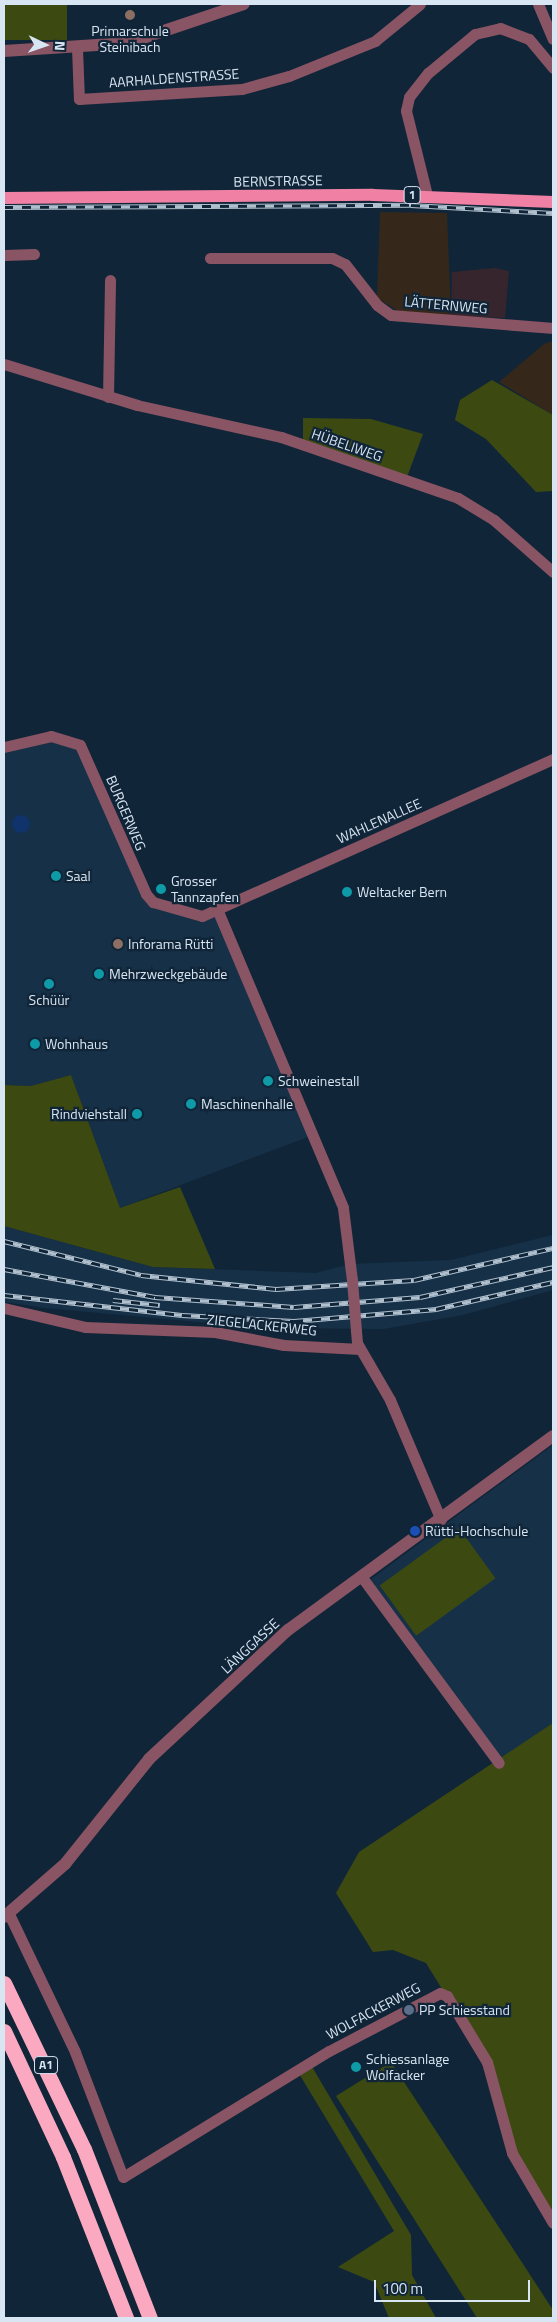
<!DOCTYPE html>
<html>
<head>
<meta charset="utf-8">
<style>
  body { margin:0 }
  #map { position:relative; width:557px; height:2322px; overflow:hidden; background:#102538; font-family:"Titillium Web",sans-serif }
  div>[style] { position:absolute }
  [style*='--x'] { left:calc(var(--x)*1px); top:calc(var(--y)*1px); width:calc(var(--w)*1px); rotate:calc(var(--a)*1deg) }
  .commercial>* { inset:0; background:#37252d }
  .industrial>* { inset:0; background:#35281b }
  .built>* { inset:0; background:#163147 }
  .green>* { inset:0; background:#3c4a12; transform-origin:0 0 }
  .water>* { inset:0; background:#0f336a }
  .round { border-radius:50% }
  .minor>* { height:11px; margin:-5.5px; padding:0 5.5px; transform-origin:5.5px; border-radius:5.5px; background:#895463 }
  .tertiary>* { height:12px; margin:-6px; padding:0 6px; transform-origin:6px; border-radius:6px; background:#895463 }
  .primary>* { height:12px; margin:-6px; padding:0 6px; transform-origin:6px; border-radius:6px; background:#f081a4 }
  .motorway>* { height:15px; margin:-7.5px; padding:0 7.5px; transform-origin:7.5px; border-radius:7.5px; background:#faa9c0 }
  .rail>* { height:5px; margin-top:-2.5px; transform-origin:0; background:repeating-linear-gradient(90deg,#102538 0 9px,#b1c0ce 0 18px); box-sizing:border-box; border-block:1px solid #b1c0ce }
  .minor-bridge>* { height:11px; margin:-5.5px; padding:0 5.5px; transform-origin:5.5px; border-radius:5.5px; background:#895463 }
  .dots>* { width:14px; height:14px; translate:-50% -50%; box-sizing:border-box; border:2px solid #102538; border-radius:50% }
  span { translate:-50% -50%; white-space:nowrap; text-align:center; line-height:1.15; -webkit-text-stroke:4.5px #102538; paint-order:stroke }
  .shield-label span { padding:1px 4px; background:#102538; border:1px solid; border-radius:4px; -webkit-text-stroke-width:0 }
  .shield-label { font-size:12px; color:#d8e5f2; font-weight:700 }
  .poi-label { font-size:14px; color:#d8e5f2 }
  .left { translate:0 -50%; text-align:left }
  .right { translate:-100% -50%; text-align:right }
  .street-label { font-size:14px; color:#d8e5f2 }
  .frame { position:absolute; inset:0; border:5px solid #d8e5f2; pointer-events:none }
  .north { position:absolute; left:20px; top:20px; width:50px; height:50px; -webkit-text-stroke:4px #102538; paint-order:stroke; rotate:93deg; font-size:14px; font-weight:700; line-height:20px; text-align:center; color:#d8e5f2 }
  .north::after { content:''; display:block; margin:auto; width:18px; height:22px; background:#d8e5f2; clip-path:polygon(50% 0,100% 100%,50% 72%,0 100%) }
  .scale { position:absolute; left:374px; top:2280px; width:156px; height:22px; box-sizing:border-box; border:2px solid #d8e5f2; border-top:0; padding-left:6px; font-size:15px; line-height:18px; white-space:nowrap; color:#d8e5f2; -webkit-text-stroke:4px #102538; paint-order:stroke }
</style>
</head>
<body>
<div id="map">
  <div class="commercial">
    <i style="clip-path:polygon(495px 268px,509px 271px,505px 318px,451px 316px,452px 272px)"></i>
  </div>
  <div class="industrial">
    <i style="clip-path:polygon(380px 212px,447px 213px,451px 316px,398px 311px,377px 298px)"></i>
    <i style="clip-path:polygon(553px 341px,553px 415px,499px 382px,544px 344px)"></i>
  </div>
  <div class="built">
    <i style="clip-path:polygon(72px 740px,146px 894px,189px 914px,217px 909px,313px 1135px,120px 1208px,71px 1075px,31px 1086px,4px 1085px,4px 747px,21px 741px)"></i>
    <i style="clip-path:polygon(4px 1226px,153px 1267px,316px 1273px,350px 1264px,451px 1260px,553px 1235px,553px 1290px,463px 1315px,383px 1329px,265px 1328px,45px 1308px,4px 1302px)"></i>
    <i style="clip-path:polygon(553px 1445px,553px 1723px,497px 1764px,365px 1588px,371px 1579px)"></i>
  </div>
  <div class="green">
    <i style="left:4px;top:4px;width:63px;height:36px"></i>
    <i style="clip-path:polygon(492px 380px,553px 415px,553px 491px,536px 492px,486px 439px,455px 420px,460px 400px)"></i>
    <i style="clip-path:polygon(303px 418px,371px 419px,423px 434px,407px 477px,303px 442px)"></i>
    <i style="clip-path:polygon(71px 1075px,120px 1208px,180px 1187px,215px 1269px,153px 1267px,4px 1226px,4px 1085px,31px 1086px)"></i>
    <i style="left:459px;top:1528px;width:62px;height:98px;rotate:54deg"></i>
    <i style="clip-path:polygon(553px 1723px,553px 2223px,512px 2153px,487px 2062px,426px 1963px,393px 1950px,373px 1952px,336px 1893px,359px 1852px)"></i>
    <i style="clip-path:polygon(391px 2062px,553px 2310px,553px 2318px,477px 2318px,336px 2096px)"></i>
    <i style="clip-path:polygon(311px 2065px,411px 2235px,412px 2275px,436px 2318px,389px 2318px,374px 2282px,338px 2267px,394px 2231px,298px 2072px)"></i>
  </div>
  <div class="water">
    <i class="round" style="left:12px;top:815px;width:18px;height:18px"></i>
  </div>
  <div class="minor">
    <i style="--x:538;--y:4;--w:38;--a:67"></i>
    <i style="--x:77;--y:48;--w:51;--a:87.8"></i>
    <i style="--x:79;--y:99;--w:163;--a:-3.5"></i>
    <i style="--x:242;--y:89;--w:49;--a:-15.5"></i>
    <i style="--x:289;--y:76;--w:93;--a:-22.1"></i>
    <i style="--x:375;--y:41;--w:58;--a:-39.4"></i>
    <i style="--x:427;--y:195;--w:87;--a:-104"></i>
    <i style="--x:406;--y:111;--w:14;--a:-78"></i>
    <i style="--x:409;--y:97;--w:31;--a:-52"></i>
    <i style="--x:428;--y:73;--w:61;--a:-39.7"></i>
    <i style="--x:475;--y:34;--w:26;--a:-13"></i>
    <i style="--x:500;--y:28;--w:31;--a:21"></i>
    <i style="--x:529;--y:39;--w:38;--a:50"></i>
    <i style="--x:4;--y:255;--w:30;--a:-2"></i>
    <i style="--x:210;--y:258;--w:122;--a:0"></i>
    <i style="--x:332;--y:258;--w:14;--a:25"></i>
    <i style="--x:345;--y:264;--w:52;--a:52"></i>
    <i style="--x:377;--y:305;--w:17;--a:36"></i>
    <i style="--x:391;--y:315;--w:163;--a:4.6"></i>
    <i style="--x:4;--y:364;--w:139;--a:17.1"></i>
    <i style="--x:137;--y:405;--w:148;--a:12.5"></i>
    <i style="--x:281;--y:437;--w:187;--a:19"></i>
    <i style="--x:458;--y:498;--w:42;--a:31.4"></i>
    <i style="--x:494;--y:520;--w:79;--a:41.4"></i>
    <i style="--x:108;--y:397;--w:117;--a:-89"></i>
    <i style="--x:4;--y:747;--w:48;--a:-13.2"></i>
    <i style="--x:51;--y:736;--w:30;--a:17"></i>
    <i style="--x:80;--y:745;--w:163;--a:66.1"></i>
    <i style="--x:146;--y:894;--w:11;--a:49"></i>
    <i style="--x:153;--y:902;--w:51;--a:15.9"></i>
    <i style="--x:202;--y:916;--w:385;--a:-24.1"></i>
    <i style="--x:217;--y:909;--w:324;--a:67.1"></i>
    <i style="--x:343;--y:1208;--w:73;--a:82.9"></i>
    <i style="--x:4;--y:1308;--w:83;--a:13.2"></i>
    <i style="--x:85;--y:1327;--w:130;--a:2.2"></i>
    <i style="--x:215;--y:1332;--w:70;--a:10.7"></i>
    <i style="--x:284;--y:1345;--w:76;--a:3"></i>
    <i style="--x:356;--y:1331;--w:12;--a:85"></i>
    <i style="--x:357;--y:1343;--w:66;--a:59.9"></i>
    <i style="--x:390;--y:1400;--w:130;--a:67"></i>
    <i style="--x:361;--y:1576;--w:232;--a:53.6"></i>
    <i style="--x:9;--y:1914;--w:153;--a:64.4"></i>
    <i style="--x:75;--y:2052;--w:134;--a:69"></i>
    <i style="--x:123;--y:2177;--w:241;--a:-31.5"></i>
    <i style="--x:329;--y:2051;--w:125;--a:-27.6"></i>
    <i style="--x:440;--y:1993;--w:8;--a:23"></i>
    <i style="--x:447;--y:1996;--w:77;--a:58.8"></i>
    <i style="--x:487;--y:2062;--w:94;--a:74.6"></i>
    <i style="--x:512;--y:2153;--w:81;--a:59.6"></i>
  </div>
  <div class="tertiary">
    <i style="--x:4;--y:51;--w:124;--a:-3.7"></i>
    <i style="--x:128;--y:43;--w:122;--a:-18.6"></i>
    <i style="--x:4;--y:1917;--w:81;--a:-41"></i>
    <i style="--x:65;--y:1864;--w:134;--a:-51.3"></i>
    <i style="--x:149;--y:1759;--w:190;--a:-42.9"></i>
    <i style="--x:288;--y:1630;--w:328;--a:-36.2"></i>
  </div>
  <div class="primary">
    <i style="--x:4;--y:198;--w:369;--a:-0.5"></i>
    <i style="--x:373;--y:195;--w:180;--a:2.2"></i>
  </div>
  <div class="motorway">
    <i style="--x:4;--y:1983;--w:184;--a:64.3"></i>
    <i style="--x:84;--y:2149;--w:181;--a:68.7"></i>
    <i style="--x:4;--y:2031;--w:139;--a:64.9"></i>
    <i style="--x:63;--y:2157;--w:173;--a:68.6"></i>
  </div>
  <div class="rail">
    <i style="--x:4;--y:207;--w:407;--a:-0.3"></i>
    <i style="--x:411;--y:205;--w:142;--a:3.2"></i>
    <i style="--x:4;--y:1241;--w:141;--a:13.9"></i>
    <i style="--x:141;--y:1275;--w:136;--a:5.9"></i>
    <i style="--x:276;--y:1289;--w:138;--a:-3.7"></i>
    <i style="--x:414;--y:1280;--w:143;--a:-13"></i>
    <i style="--x:4;--y:1269;--w:154;--a:10.5"></i>
    <i style="--x:155;--y:1297;--w:139;--a:4.1"></i>
    <i style="--x:294;--y:1307;--w:126;--a:-4.5"></i>
    <i style="--x:420;--y:1297;--w:136;--a:-12.7"></i>
    <i style="--x:4;--y:1295;--w:179;--a:6.4"></i>
    <i style="--x:182;--y:1315;--w:112;--a:3.1"></i>
    <i style="--x:294;--y:1321;--w:143;--a:-4.8"></i>
    <i style="--x:436;--y:1309;--w:120;--a:-13"></i>
    <i style="--x:113;--y:1300;--w:47;--a:6.1"></i>
  </div>
  <div class="minor-bridge">
    <i style="--x:352;--y:1280;--w:51;--a:85.5"></i>
  </div>
  <div class="dots">
    <i style="left:130px;top:15px;background:#8d6e63"></i>
    <i style="left:56px;top:876px;background:#0f9aa8"></i>
    <i style="left:161px;top:889px;background:#0f9aa8"></i>
    <i style="left:347px;top:892px;background:#0f9aa8"></i>
    <i style="left:118px;top:944px;background:#8d6e63"></i>
    <i style="left:99px;top:974px;background:#0f9aa8"></i>
    <i style="left:49px;top:984px;background:#0f9aa8"></i>
    <i style="left:35px;top:1044px;background:#0f9aa8"></i>
    <i style="left:268px;top:1081px;background:#0f9aa8"></i>
    <i style="left:191px;top:1104px;background:#0f9aa8"></i>
    <i style="left:137px;top:1114px;background:#0f9aa8"></i>
    <i style="left:415px;top:1531px;background:#1a4fb4"></i>
    <i style="left:409px;top:2010px;background:#5c6f8a"></i>
    <i style="left:356px;top:2067px;background:#0f9aa8"></i>
  </div>
  <div class="shield-label">
    <span style="left:412px;top:195px">1</span>
    <span style="left:46px;top:2065px">A1</span>
  </div>
  <div class="poi-label">
    <span style="left:130px;top:39px">Primarschule<br>Steinibach</span>
    <span class="left" style="left:66px;top:876px">Saal</span>
    <span class="left" style="left:171px;top:889px">Grosser<br>Tannzapfen</span>
    <span class="left" style="left:357px;top:892px">Weltacker Bern</span>
    <span class="left" style="left:128px;top:944px">Inforama Rütti</span>
    <span class="left" style="left:109px;top:974px">Mehrzweckgebäude</span>
    <span style="left:49px;top:1000px">Schüür</span>
    <span class="left" style="left:45px;top:1044px">Wohnhaus</span>
    <span class="left" style="left:278px;top:1081px">Schweinestall</span>
    <span class="left" style="left:201px;top:1104px">Maschinenhalle</span>
    <span class="right" style="left:127px;top:1114px">Rindviehstall</span>
    <span class="left" style="left:425px;top:1531px">Rütti-Hochschule</span>
    <span class="left" style="left:419px;top:2010px">PP Schiesstand</span>
    <span class="left" style="left:366px;top:2067px">Schiessanlage<br>Wolfacker</span>
  </div>
  <div class="street-label">
    <span style="left:174px;top:78px;rotate:-4deg">AARHALDENSTRASSE</span>
    <span style="left:278px;top:181px;rotate:-1deg">BERNSTRASSE</span>
    <span style="left:446px;top:305px;rotate:5deg">LÄTTERNWEG</span>
    <span style="left:347px;top:445px;rotate:19deg">HÜBELIWEG</span>
    <span style="left:126px;top:813px;rotate:67deg">BURGERWEG</span>
    <span style="left:379px;top:821px;rotate:-24deg">WAHLENALLEE</span>
    <span style="left:262px;top:1325px;rotate:6deg">ZIEGELACKERWEG</span>
    <span style="left:250px;top:1646px;rotate:-43deg">LÄNGGASSE</span>
    <span style="left:373px;top:2011px;rotate:-28deg">WOLFACKERWEG</span>
  </div>
  <div class="frame"></div>
  <div class="north">N</div>
  <div class="scale">100 m</div>
</div>
</body>
</html>
